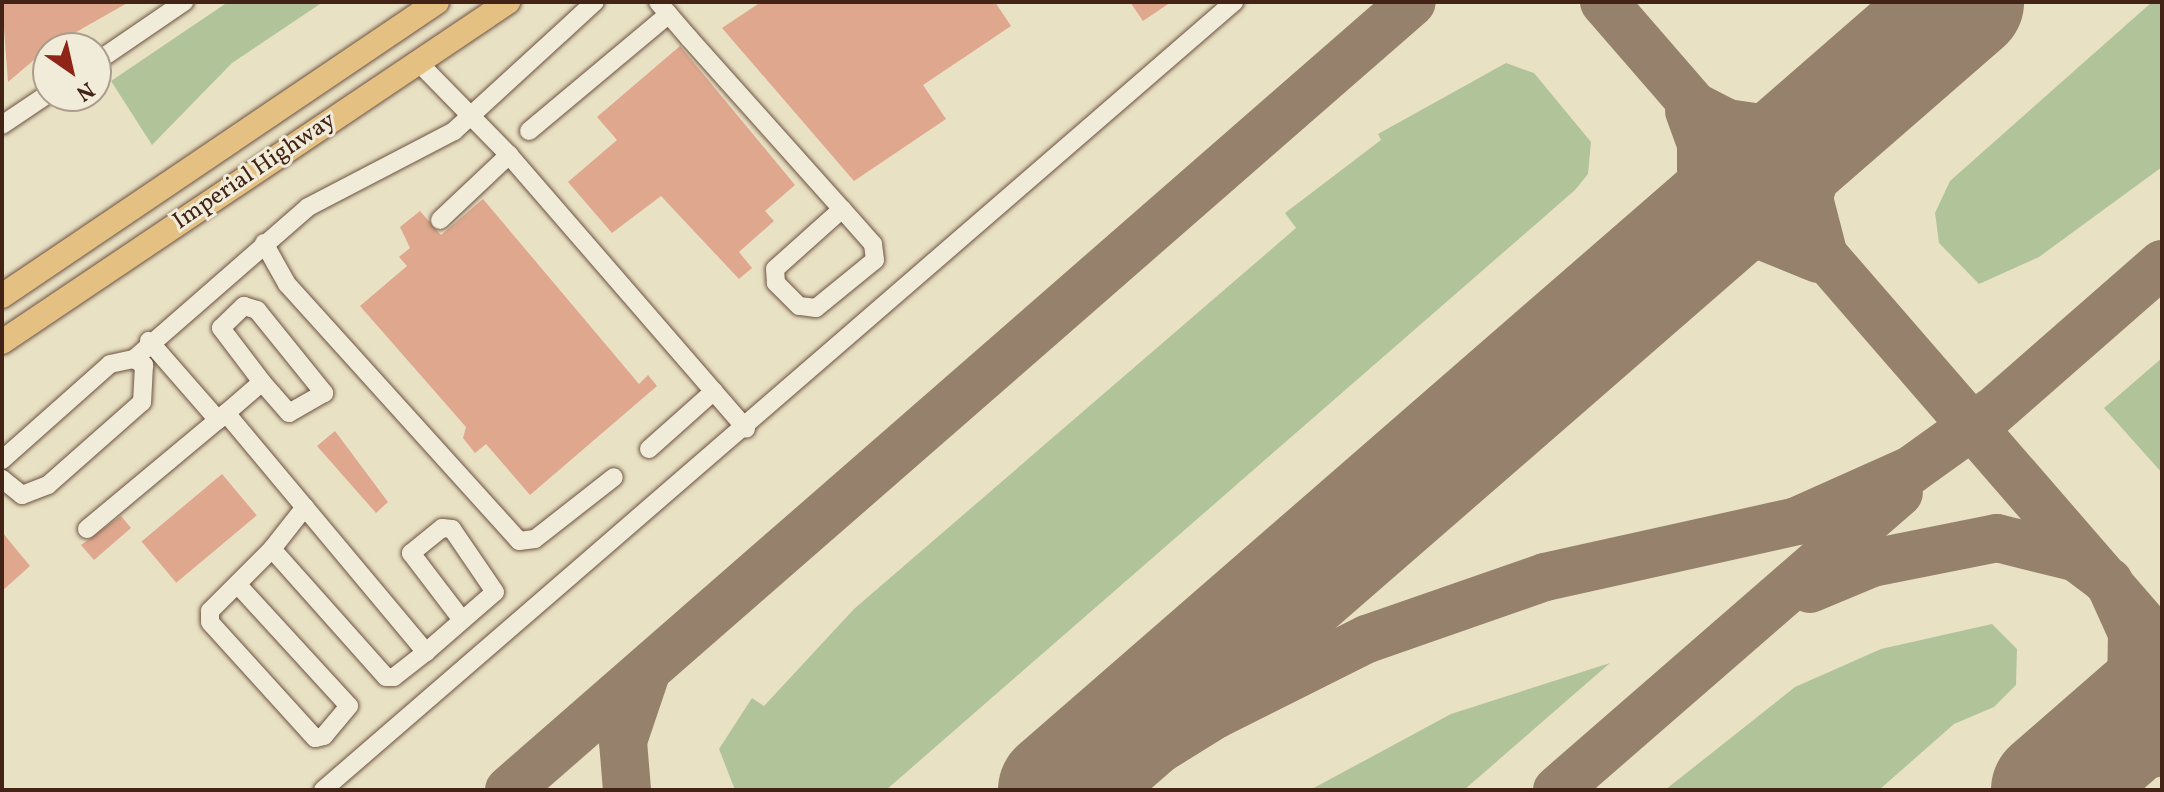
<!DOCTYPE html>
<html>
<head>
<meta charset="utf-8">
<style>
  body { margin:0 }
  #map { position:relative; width:2164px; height:792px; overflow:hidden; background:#e9e1c4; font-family:Vollkorn,serif }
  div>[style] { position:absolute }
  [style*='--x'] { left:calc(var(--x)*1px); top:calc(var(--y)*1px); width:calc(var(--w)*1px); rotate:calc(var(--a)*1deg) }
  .green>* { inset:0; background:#b1c499 }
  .taxiway>* { height:48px; margin:-24px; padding:0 24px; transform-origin:24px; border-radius:24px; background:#96826c }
  .runway>* { height:120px; margin:-60px; padding:0 60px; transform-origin:60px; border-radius:60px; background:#96826c }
  .building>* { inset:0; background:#dea78e; transform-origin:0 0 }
  .roads { filter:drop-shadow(0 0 2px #6c5241) drop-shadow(0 0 2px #6c5241) }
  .minor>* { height:18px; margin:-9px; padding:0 9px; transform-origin:9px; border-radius:9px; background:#f1ecd9 }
  .major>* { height:24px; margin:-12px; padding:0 12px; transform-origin:12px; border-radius:12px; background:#e4c082 }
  span { translate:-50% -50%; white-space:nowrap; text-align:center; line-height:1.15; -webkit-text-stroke:6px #f1ecd9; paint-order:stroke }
  .street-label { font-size:24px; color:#422315 }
  .frame { position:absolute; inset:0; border:4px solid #422315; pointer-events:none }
  .north { position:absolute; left:32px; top:32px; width:80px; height:80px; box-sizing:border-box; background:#f1ecd9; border:2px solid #ab9c8b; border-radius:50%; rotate:146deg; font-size:22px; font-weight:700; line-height:32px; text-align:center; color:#422315 }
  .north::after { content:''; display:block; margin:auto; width:28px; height:36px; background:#8f2418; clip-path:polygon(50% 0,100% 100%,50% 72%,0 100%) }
</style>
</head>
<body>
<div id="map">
  <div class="green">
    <i style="clip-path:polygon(228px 2px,323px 2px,232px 63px,152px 145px,111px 81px)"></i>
    <i style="clip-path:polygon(2152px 2px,2162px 2px,2162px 167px,2039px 257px,1979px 284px,1939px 243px,1935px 213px,1950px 181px)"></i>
    <i style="clip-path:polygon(1506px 63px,1534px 73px,1591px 142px,1588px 174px,1575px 190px,886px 790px,735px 790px,719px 749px,752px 698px,764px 706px,854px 609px,1296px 228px,1285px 213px,1381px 140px,1378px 134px)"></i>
    <i style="clip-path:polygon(2162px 358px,2162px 473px,2104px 408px)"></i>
    <i style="clip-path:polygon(1992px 624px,2017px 649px,2016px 685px,1994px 707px,1954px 724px,1879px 790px,1665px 790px,1795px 687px,1881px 649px)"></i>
    <i style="clip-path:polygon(1610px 663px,1464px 790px,1310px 790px,1451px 714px)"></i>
  </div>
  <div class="taxiway">
    <i style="--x:1604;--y:2;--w:851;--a:49.05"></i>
    <i style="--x:1694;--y:106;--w:37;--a:27"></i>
    <i style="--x:1727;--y:123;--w:48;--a:8.5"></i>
    <i style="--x:1774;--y:130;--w:46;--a:-16.5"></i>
    <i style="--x:1818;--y:117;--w:40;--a:-34"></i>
    <i style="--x:1824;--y:256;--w:60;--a:-104.5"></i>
    <i style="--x:1809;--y:198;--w:70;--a:-74.2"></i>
    <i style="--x:1828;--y:131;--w:188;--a:-43.3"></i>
    <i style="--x:1657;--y:264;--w:42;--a:-47.9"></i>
    <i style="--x:1685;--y:233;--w:44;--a:-68.7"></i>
    <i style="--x:1701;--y:192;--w:48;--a:-90"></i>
    <i style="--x:1701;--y:144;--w:35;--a:-110"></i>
    <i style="--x:1598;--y:321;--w:105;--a:-38.8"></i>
    <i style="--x:1680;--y:255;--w:32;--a:-24"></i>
    <i style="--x:1709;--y:242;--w:53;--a:-6.5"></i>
    <i style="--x:1762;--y:236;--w:61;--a:22.3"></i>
    <i style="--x:1970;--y:432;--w:255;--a:-41.2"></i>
    <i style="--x:1810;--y:589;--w:67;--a:-22.8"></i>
    <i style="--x:1872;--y:563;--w:127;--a:-11.3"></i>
    <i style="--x:1997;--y:538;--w:82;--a:14"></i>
    <i style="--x:2077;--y:558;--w:40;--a:37"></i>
    <i style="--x:2109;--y:582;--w:56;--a:65.7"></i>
    <i style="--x:2132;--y:633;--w:58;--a:91"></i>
    <i style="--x:2131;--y:691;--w:62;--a:117.8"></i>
    <i style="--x:509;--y:790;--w:1198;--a:-41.11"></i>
    <i style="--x:627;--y:790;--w:49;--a:-94.7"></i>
    <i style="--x:623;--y:741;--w:69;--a:-71.3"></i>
    <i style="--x:1094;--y:790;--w:142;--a:-31.8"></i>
    <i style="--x:1215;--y:715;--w:170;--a:-26.6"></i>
    <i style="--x:1367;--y:639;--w:188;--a:-19.2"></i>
    <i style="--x:1545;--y:577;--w:258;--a:-12.5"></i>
    <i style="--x:1797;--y:521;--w:125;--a:-24.1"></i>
    <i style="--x:1911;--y:470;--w:100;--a:-35.6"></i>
    <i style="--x:1557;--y:790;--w:453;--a:-41"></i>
    <i style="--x:2060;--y:790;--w:65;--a:-26.6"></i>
    <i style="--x:2118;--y:761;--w:45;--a:-11.6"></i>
  </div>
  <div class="runway">
    <i style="--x:1058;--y:790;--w:1201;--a:-41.02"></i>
    <i style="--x:2051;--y:790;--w:147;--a:-41.1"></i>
  </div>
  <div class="building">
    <i style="clip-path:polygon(2px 2px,129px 2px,48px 48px,8px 82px)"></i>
    <i style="clip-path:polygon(761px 2px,995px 2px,1011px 26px,923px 85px,946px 119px,854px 181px,722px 28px)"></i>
    <i style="clip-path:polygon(1130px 2px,1171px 2px,1143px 21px)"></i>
    <i style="clip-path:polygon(680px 46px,795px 185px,765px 211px,774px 221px,739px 252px,752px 268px,739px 279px,661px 196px,612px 233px,568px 182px,617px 140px,597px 117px)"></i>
    <i style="clip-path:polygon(483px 199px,639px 384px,648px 375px,657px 386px,530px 495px,486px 444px,475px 453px,463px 438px,466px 427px,360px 306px,407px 266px,399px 257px,410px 248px,400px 227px,420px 211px,441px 235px)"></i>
    <i style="clip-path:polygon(335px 431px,388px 502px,376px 513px,317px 446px)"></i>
    <i style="left:222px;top:474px;width:54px;height:105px;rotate:50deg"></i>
    <i style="clip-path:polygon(121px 516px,131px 528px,94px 560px,81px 545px)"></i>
    <i style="clip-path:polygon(2px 532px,30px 566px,2px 591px)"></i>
  </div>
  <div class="roads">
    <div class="minor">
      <i style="--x:658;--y:2;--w:48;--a:49.3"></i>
      <i style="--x:689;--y:38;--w:229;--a:48.2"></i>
      <i style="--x:842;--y:209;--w:47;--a:48.5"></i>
      <i style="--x:873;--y:244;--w:16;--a:83"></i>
      <i style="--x:875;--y:260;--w:76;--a:140.9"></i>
      <i style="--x:816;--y:308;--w:17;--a:-173"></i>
      <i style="--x:799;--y:306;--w:33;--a:-135"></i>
      <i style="--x:776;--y:283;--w:14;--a:-94"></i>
      <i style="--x:775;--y:269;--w:90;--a:-41.8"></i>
      <i style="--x:96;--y:62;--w:107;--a:-34.3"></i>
      <i style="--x:419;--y:63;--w:129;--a:45.6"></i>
      <i style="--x:509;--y:155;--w:362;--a:49.1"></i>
      <i style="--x:2;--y:125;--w:55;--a:-34"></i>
      <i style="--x:529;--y:131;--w:182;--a:-39.9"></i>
      <i style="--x:440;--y:220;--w:95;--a:-43.3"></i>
      <i style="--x:264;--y:243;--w:47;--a:60.7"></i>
      <i style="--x:287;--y:284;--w:346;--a:47.9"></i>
      <i style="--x:519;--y:541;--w:16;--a:-7"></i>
      <i style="--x:535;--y:539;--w:100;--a:-38.1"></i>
      <i style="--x:134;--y:359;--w:231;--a:-41.1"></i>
      <i style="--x:308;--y:207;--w:165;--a:-27.5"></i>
      <i style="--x:454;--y:131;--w:191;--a:-42.5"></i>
      <i style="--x:226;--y:413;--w:312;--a:50.1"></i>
      <i style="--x:218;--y:420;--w:58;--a:-40.8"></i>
      <i style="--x:262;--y:382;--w:68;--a:-127.2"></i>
      <i style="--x:221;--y:328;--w:32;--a:-44"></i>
      <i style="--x:244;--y:306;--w:14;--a:17"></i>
      <i style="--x:257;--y:310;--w:107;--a:51.1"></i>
      <i style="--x:324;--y:393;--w:40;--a:150.3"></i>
      <i style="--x:289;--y:413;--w:41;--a:-131.1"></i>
      <i style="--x:649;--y:449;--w:87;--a:-41.7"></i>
      <i style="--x:2;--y:460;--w:144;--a:-41.6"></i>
      <i style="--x:110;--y:364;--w:25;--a:-12"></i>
      <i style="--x:134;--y:359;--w:12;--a:31"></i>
      <i style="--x:144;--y:365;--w:37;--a:93"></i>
      <i style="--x:142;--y:402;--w:125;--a:138.6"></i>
      <i style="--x:48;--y:485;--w:28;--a:159"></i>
      <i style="--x:22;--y:495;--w:26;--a:-141"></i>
      <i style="--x:305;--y:507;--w:53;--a:128.2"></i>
      <i style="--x:272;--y:549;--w:171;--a:48.3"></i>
      <i style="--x:386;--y:677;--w:8;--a:0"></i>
      <i style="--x:394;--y:677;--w:41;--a:-38"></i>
      <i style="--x:426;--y:652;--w:91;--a:-41"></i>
      <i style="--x:495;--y:592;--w:76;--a:-124.3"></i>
      <i style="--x:452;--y:529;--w:10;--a:-174"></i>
      <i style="--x:442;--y:528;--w:40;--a:141"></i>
      <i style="--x:411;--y:553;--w:84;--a:52.7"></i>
      <i style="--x:87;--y:529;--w:170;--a:-39.8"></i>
      <i style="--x:218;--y:420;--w:105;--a:-131.1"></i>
      <i style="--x:238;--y:585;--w:164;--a:47.5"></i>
      <i style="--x:349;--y:706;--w:39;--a:130"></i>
      <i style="--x:324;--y:736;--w:9;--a:167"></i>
      <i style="--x:315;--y:738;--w:156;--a:-132.2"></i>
      <i style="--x:210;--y:622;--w:11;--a:-90"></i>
      <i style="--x:210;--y:611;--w:88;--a:-45"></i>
      <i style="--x:323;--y:790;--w:1205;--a:-40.86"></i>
    </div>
    <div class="major">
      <i style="--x:2;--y:296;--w:525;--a:-34.05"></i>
      <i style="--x:2;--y:342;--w:610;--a:-33.9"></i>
    </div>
  </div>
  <div class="street-label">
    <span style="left:255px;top:172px;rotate:-34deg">Imperial Highway</span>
  </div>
  <div class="frame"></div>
  <div class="north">N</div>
</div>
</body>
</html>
